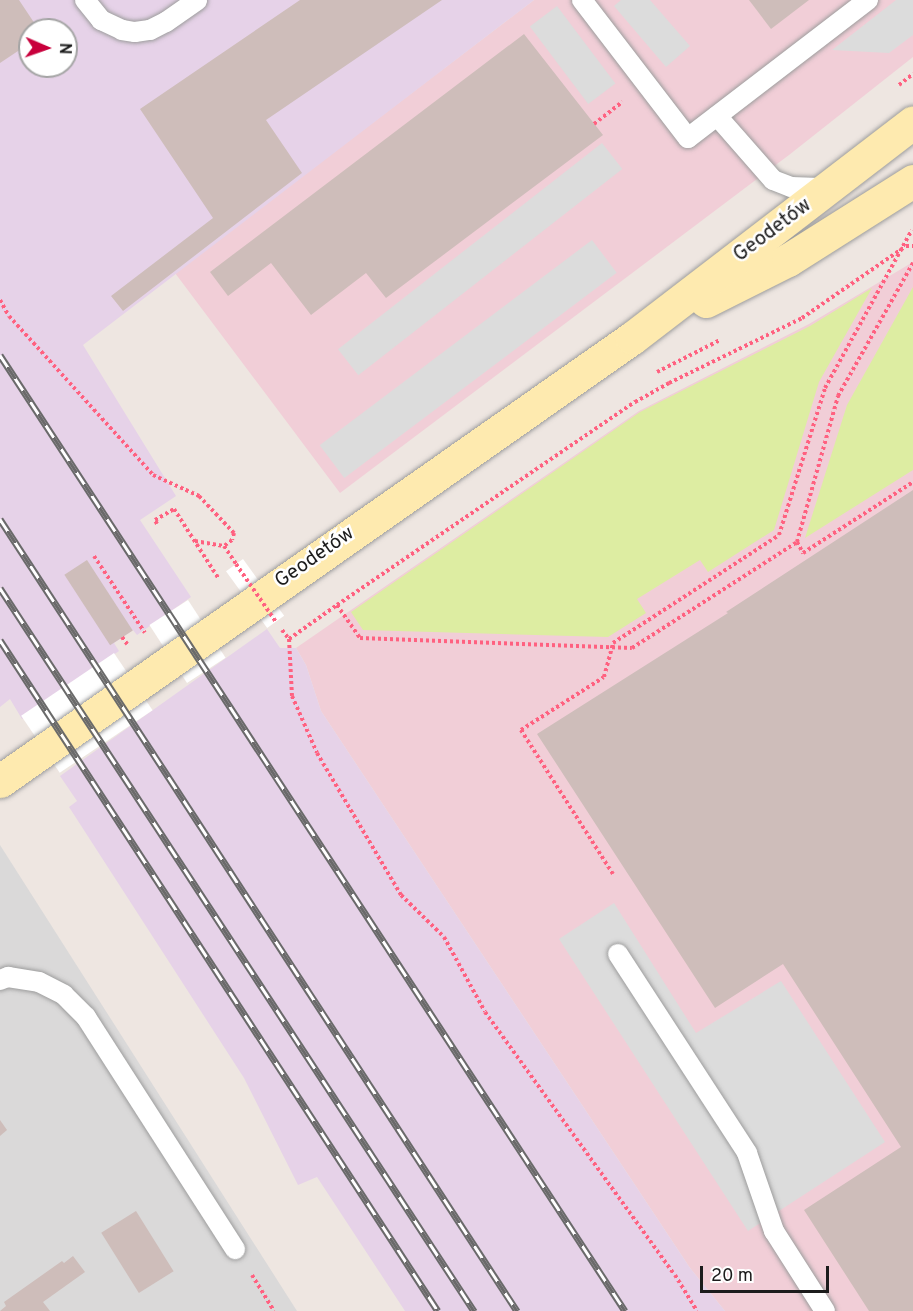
<!DOCTYPE html>
<html>
<head>
<meta charset="utf-8">
<style>
  body { margin:0 }
  #map { position:relative; width:913px; height:1311px; overflow:hidden; background:#eee6e1; font-family:Overpass,sans-serif }
  div>[style] { position:absolute }
  [style*='--x'] { left:calc(var(--x)*1px); top:calc(var(--y)*1px); width:calc(var(--w)*1px); rotate:calc(var(--a)*1deg) }
  .residential>* { inset:0; background:#dad9d9 }
  .commercial>* { inset:0; background:#f1ced7 }
  .industrial>* { inset:0; background:#e6d2e8 }
  .grass>* { inset:0; background:#ddeda2 }
  .parking>* { inset:0; background:#dcdcdc; transform-origin:0 0 }
  .pier>* { inset:0; background:#fff; transform-origin:0 0 }
  .building>* { inset:0; background:#cebdba; transform-origin:0 0 }
  .path>* { height:4px; margin-top:-2px; transform-origin:0; background:repeating-linear-gradient(90deg,#ff6180 0 3px,transparent 0 6px) }
  .roads { filter:drop-shadow(0 0 2px #9d9d9d) drop-shadow(0 0 2px #9d9d9d) }
  .lane>* { height:20px; margin:-10px; padding:0 10px; transform-origin:10px; border-radius:10px; background:#fff }
  .secondary>* { height:33px; margin:-16.5px; padding:0 16.5px; transform-origin:16.5px; border-radius:16.5px; background:#feeaaf }
  .rail>* { height:7px; margin-top:-3.5px; transform-origin:0; background:repeating-linear-gradient(90deg,#fff 0 14px,#6a6a6a 0 28px); box-sizing:border-box; border-block:2px solid #6a6a6a }
  .path-bridge>* { height:4px; margin-top:-2px; transform-origin:0; background:repeating-linear-gradient(90deg,#ff6180 0 3px,transparent 0 6px) }
  span { translate:-50% -50%; white-space:nowrap; text-align:center; line-height:1.15; -webkit-text-stroke:5px #fff; paint-order:stroke }
  .street-label { font-size:20px; color:#1c1c1c }
  .north { position:absolute; left:18px; top:18px; width:60px; height:60px; box-sizing:border-box; background:#fff; border:2px solid #a4a4a4; border-radius:50%; rotate:92deg; font-size:16px; font-weight:700; line-height:24px; text-align:center; color:#1c1c1c }
  .north::after { content:''; display:block; margin:auto; width:21px; height:27px; background:#c8003c; clip-path:polygon(50% 0,100% 100%,50% 72%,0 100%) }
  .scale { position:absolute; left:700px; top:1266px; width:129px; height:27px; box-sizing:border-box; border:3px solid #1c1c1c; border-top:0; padding-left:8px; font-size:18px; line-height:21px; white-space:nowrap; color:#1c1c1c; -webkit-text-stroke:4px #fff; paint-order:stroke }
</style>
</head>
<body>
<div id="map">
  <div class="residential">
    <i style="clip-path:polygon(0 845px,297px 1311px,0 1311px)"></i>
  </div>
  <div class="commercial">
    <i style="clip-path:polygon(534px 0,913px 0,913px 57px,789px 155px,340px 493px,175px 273px)"></i>
    <i style="clip-path:polygon(913px 262px,913px 1311px,725px 1311px,690px 1268px,321px 711px,306px 665px,296px 648px,639px 411px,809px 324px)"></i>
  </div>
  <div class="industrial">
    <i style="clip-path:polygon(evenodd,0 0,534px 0,83px 345px,176px 496px,140px 520px,191px 597px,137px 635px,133px 630px,114px 643px,119px 651px,22px 719px,10px 699px,0 707px,0 0,30px 30px,66px 30px,66px 66px,30px 66px,30px 30px)"></i>
    <i style="clip-path:polygon(267px 629px,280px 648px,296px 648px,306px 665px,321px 711px,690px 1268px,725px 1311px,405px 1311px,317px 1177px,298px 1185px,244px 1078px,69px 807px,77px 801px,60px 776px)"></i>
  </div>
  <div class="grass">
    <i style="clip-path:polygon(913px 287px,913px 470px,805px 538px,847px 405px)"></i>
    <i style="clip-path:polygon(872px 288px,819px 382px,774px 530px,708px 572px,700px 560px,637px 599px,646px 613px,608px 637px,363px 630px,351px 612px,640px 412px,810px 326px)"></i>
  </div>
  <div class="parking">
    <i style="clip-path:polygon(621px 0,650px 0,690px 46px,666px 67px,614px 6px)"></i>
    <i style="clip-path:polygon(896px 0,913px 0,913px 35px,889px 53px,832px 50px)"></i>
    <i style="left:557px;top:6px;width:97px;height:34px;rotate:53deg"></i>
    <i style="left:602px;top:143px;width:33px;height:335px;rotate:52deg"></i>
    <i style="left:592px;top:240px;width:41px;height:341px;rotate:53deg"></i>
    <i style="clip-path:polygon(614px 903px,696px 1033px,781px 981px,885px 1142px,748px 1231px,559px 939px)"></i>
  </div>
  <div class="pier">
    <i style="left:243px;top:559px;width:70px;height:21px;rotate:54deg"></i>
    <i style="left:188px;top:600px;width:69px;height:46px;rotate:57deg"></i>
    <i style="left:114px;top:653px;width:69px;height:112px;rotate:56deg"></i>
  </div>
  <div class="building">
    <i style="clip-path:polygon(0 0,19px 0,39px 30px,30px 30px,30px 43px,0 63px)"></i>
    <i style="clip-path:polygon(300px 0,442px 0,266px 120px,302px 173px,123px 311px,111px 296px,213px 218px,140px 109px)"></i>
    <i style="clip-path:polygon(749px 0,809px 0,771px 29px)"></i>
    <i style="clip-path:polygon(524px 34px,603px 135px,386px 298px,366px 273px,311px 315px,271px 263px,228px 296px,210px 272px)"></i>
    <i style="clip-path:polygon(913px 490px,913px 1311px,869px 1311px,804px 1210px,901px 1147px,783px 964px,715px 1008px,537px 734px,728px 613px,726px 612px)"></i>
    <i style="left:87px;top:560px;width:84px;height:27px;rotate:57deg"></i>
    <i style="clip-path:polygon(0 1120px,7px 1130px,0 1136px)"></i>
    <i style="left:136px;top:1211px;width:71px;height:41px;rotate:58deg"></i>
    <i style="clip-path:polygon(73px 1256px,85px 1272px,43px 1302px,50px 1311px,0 1311px,6px 1306px,4px 1302px,62px 1261px,64px 1263px)"></i>
  </div>
  <div class="path">
    <i style="--x:899;--y:85;--w:18;--a:-38"></i>
    <i style="--x:594;--y:124;--w:36;--a:-38"></i>
    <i style="--x:0;--y:300;--w:18;--a:61"></i>
    <i style="--x:9;--y:316;--w:215;--a:47.8"></i>
    <i style="--x:153;--y:475;--w:51;--a:24.5"></i>
    <i style="--x:199;--y:496;--w:51;--a:46.6"></i>
    <i style="--x:234;--y:533;--w:7;--a:106"></i>
    <i style="--x:232;--y:540;--w:10;--a:143"></i>
    <i style="--x:657;--y:372;--w:71;--a:-26.9"></i>
    <i style="--x:157;--y:524;--w:4;--a:-117"></i>
    <i style="--x:155;--y:520;--w:22;--a:-30"></i>
    <i style="--x:174;--y:509;--w:83;--a:57.3"></i>
    <i style="--x:195;--y:541;--w:29;--a:10"></i>
    <i style="--x:224;--y:546;--w:22;--a:56"></i>
    <i style="--x:797;--y:542;--w:13;--a:61"></i>
    <i style="--x:803;--y:553;--w:131;--a:-32.8"></i>
    <i style="--x:94;--y:556;--w:92;--a:56.5"></i>
    <i style="--x:337;--y:605;--w:361;--a:-34.3"></i>
    <i style="--x:635;--y:402;--w:39;--a:-29"></i>
    <i style="--x:669;--y:383;--w:148;--a:-26"></i>
    <i style="--x:802;--y:318;--w:126;--a:-34.7"></i>
    <i style="--x:906;--y:246;--w:7;--a:0"></i>
    <i style="--x:282;--y:630;--w:11;--a:52"></i>
    <i style="--x:289;--y:639;--w:59;--a:-35.3"></i>
    <i style="--x:337;--y:605;--w:40;--a:55.1"></i>
    <i style="--x:360;--y:638;--w:272;--a:2.1"></i>
    <i style="--x:632;--y:648;--w:196;--a:-32.7"></i>
    <i style="--x:797;--y:542;--w:152;--a:-74.3"></i>
    <i style="--x:838;--y:396;--w:153;--a:-60.6"></i>
    <i style="--x:122;--y:637;--w:9;--a:54"></i>
    <i style="--x:289;--y:639;--w:57;--a:87"></i>
    <i style="--x:292;--y:696;--w:62;--a:66.3"></i>
    <i style="--x:317;--y:753;--w:165;--a:59.4"></i>
    <i style="--x:401;--y:895;--w:60;--a:44.3"></i>
    <i style="--x:444;--y:937;--w:85;--a:61.3"></i>
    <i style="--x:485;--y:1012;--w:324;--a:54.2"></i>
    <i style="--x:675;--y:1275;--w:42;--a:58.6"></i>
    <i style="--x:613;--y:874;--w:171;--a:-122.6"></i>
    <i style="--x:521;--y:730;--w:98;--a:-32.6"></i>
    <i style="--x:604;--y:677;--w:35;--a:-75"></i>
    <i style="--x:613;--y:643;--w:198;--a:-33"></i>
    <i style="--x:779;--y:535;--w:154;--a:-72.6"></i>
    <i style="--x:825;--y:388;--w:180;--a:-61.2"></i>
    <i style="--x:252;--y:1275;--w:42;--a:58.6"></i>
  </div>
  <div class="roads">
    <div class="lane">
      <i style="--x:85;--y:0;--w:26;--a:51"></i>
      <i style="--x:101;--y:20;--w:23;--a:25"></i>
      <i style="--x:122;--y:30;--w:13;--a:9"></i>
      <i style="--x:135;--y:32;--w:15;--a:-8"></i>
      <i style="--x:150;--y:30;--w:18;--a:-27"></i>
      <i style="--x:166;--y:22;--w:38;--a:-35"></i>
      <i style="--x:582;--y:0;--w:174;--a:52.5"></i>
      <i style="--x:688;--y:138;--w:227;--a:-37.5"></i>
      <i style="--x:717;--y:116;--w:85;--a:48.8"></i>
      <i style="--x:773;--y:180;--w:19;--a:21"></i>
      <i style="--x:791;--y:187;--w:35;--a:2"></i>
      <i style="--x:618;--y:954;--w:237;--a:57"></i>
      <i style="--x:747;--y:1153;--w:83;--a:70.9"></i>
      <i style="--x:774;--y:1231;--w:95;--a:57.5"></i>
      <i style="--x:0;--y:980;--w:9;--a:-21"></i>
      <i style="--x:8;--y:977;--w:31;--a:9"></i>
      <i style="--x:39;--y:982;--w:28;--a:27"></i>
      <i style="--x:64;--y:995;--w:31;--a:45"></i>
      <i style="--x:86;--y:1017;--w:276;--a:57.3"></i>
    </div>
    <div class="secondary">
      <i style="--x:706;--y:301;--w:92;--a:-26.6"></i>
      <i style="--x:788;--y:260;--w:148;--a:-32.3"></i>
      <i style="--x:0;--y:781;--w:772;--a:-35.03"></i>
      <i style="--x:632;--y:338;--w:354;--a:-37.5"></i>
    </div>
  </div>
  <div class="rail">
    <i style="--x:0;--y:355;--w:1142;--a:56.82"></i>
    <i style="--x:0;--y:519;--w:946;--a:56.86"></i>
    <i style="--x:0;--y:588;--w:865;--a:56.75"></i>
    <i style="--x:0;--y:640;--w:801;--a:56.87"></i>
  </div>
  <div class="path-bridge">
    <i style="--x:236;--y:564;--w:70;--a:55.4"></i>
  </div>
  <div class="street-label">
    <span style="left:773px;top:231px;rotate:-37deg">Geodetów</span>
    <span style="left:315px;top:558px;rotate:-35deg">Geodetów</span>
  </div>
  <div class="north">N</div>
  <div class="scale">20 m</div>
</div>
</body>
</html>
